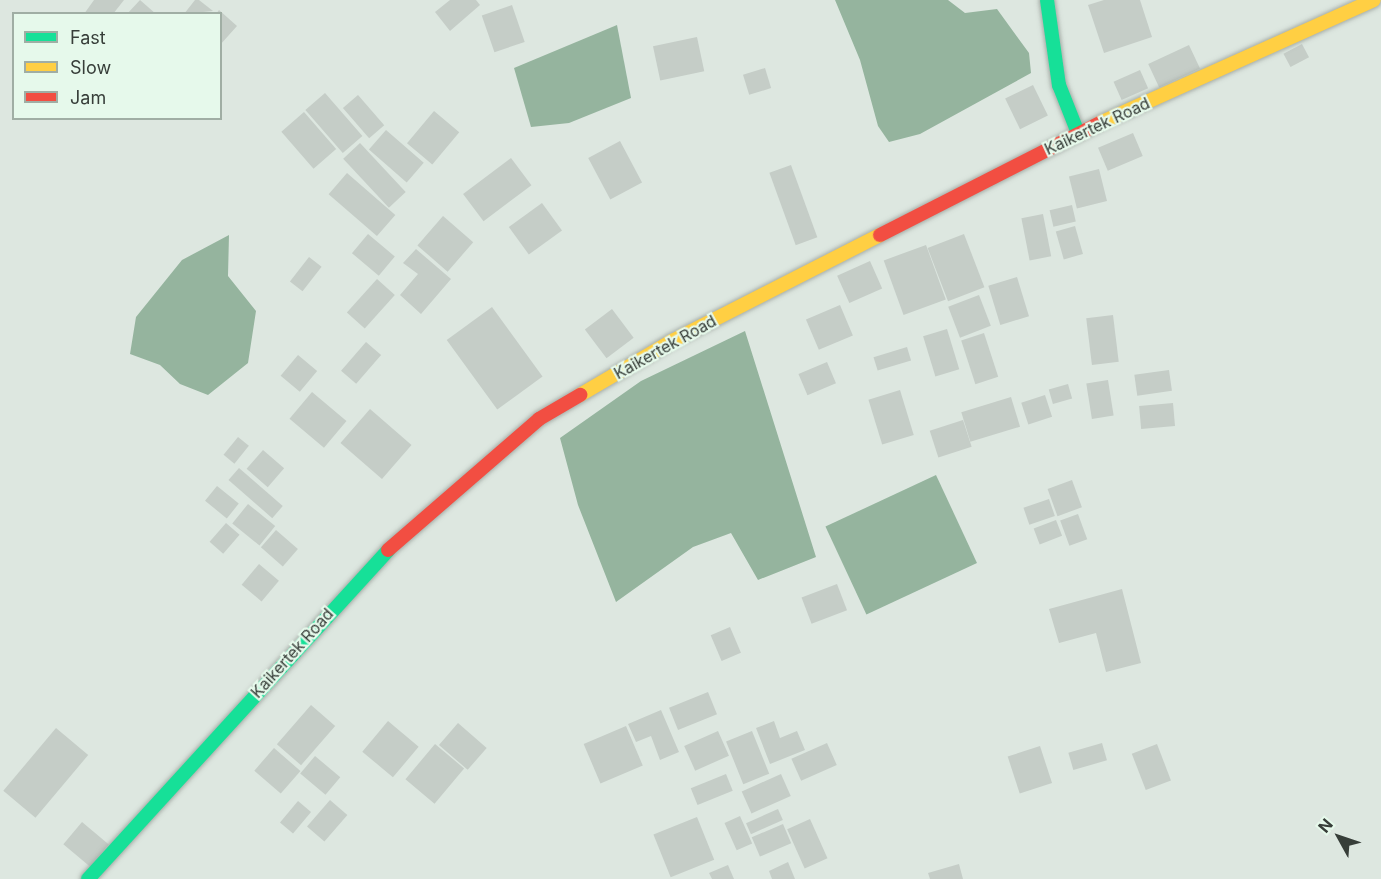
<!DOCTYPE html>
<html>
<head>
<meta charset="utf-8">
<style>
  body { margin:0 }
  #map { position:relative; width:1381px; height:879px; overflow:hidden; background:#dde7e0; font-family:Inter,sans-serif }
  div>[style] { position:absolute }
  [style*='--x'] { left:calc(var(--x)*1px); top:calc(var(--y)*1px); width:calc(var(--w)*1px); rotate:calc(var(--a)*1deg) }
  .water>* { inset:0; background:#95b49e; transform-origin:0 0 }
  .building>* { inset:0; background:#c5cdc7; transform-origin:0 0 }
  .roads { filter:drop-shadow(0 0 2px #a7aea8) drop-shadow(0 0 2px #a7aea8) }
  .fast>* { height:14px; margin:-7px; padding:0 7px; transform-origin:7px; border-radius:7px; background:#16e098 }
  .slow>* { height:14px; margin:-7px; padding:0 7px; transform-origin:7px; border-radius:7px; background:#ffcf43 }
  .jam>* { height:14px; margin:-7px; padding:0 7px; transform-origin:7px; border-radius:7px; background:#f24e42 }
  span { translate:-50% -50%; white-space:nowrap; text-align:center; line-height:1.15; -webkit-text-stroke:4.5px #e6f9eb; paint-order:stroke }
  .street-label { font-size:16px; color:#373e39 }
  .legend { position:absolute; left:12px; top:12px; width:210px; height:108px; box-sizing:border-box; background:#e6f9eb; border:2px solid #a0aea4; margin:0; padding:8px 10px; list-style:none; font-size:18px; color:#373e39 }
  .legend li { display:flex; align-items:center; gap:12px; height:30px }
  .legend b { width:30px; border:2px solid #a0aea4 }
  .north { position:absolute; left:1309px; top:807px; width:60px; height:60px; -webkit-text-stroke:4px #e6f9eb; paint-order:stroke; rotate:310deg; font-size:16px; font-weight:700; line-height:24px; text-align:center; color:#373e39 }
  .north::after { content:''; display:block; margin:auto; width:21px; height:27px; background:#373e39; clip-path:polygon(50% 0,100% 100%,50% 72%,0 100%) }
</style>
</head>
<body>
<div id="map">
  <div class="water">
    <i style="clip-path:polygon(835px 0,948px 0,965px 13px,997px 9px,1029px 53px,1031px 73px,920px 134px,889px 142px,878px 126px,860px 60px)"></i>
    <i style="clip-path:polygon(617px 25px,631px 98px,569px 123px,531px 127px,514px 68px)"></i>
    <i style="clip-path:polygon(229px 235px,228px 276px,256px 311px,248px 363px,208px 395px,180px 384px,160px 365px,130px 354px,136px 317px,182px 260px)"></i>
    <i style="clip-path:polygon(745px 331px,816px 557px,758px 580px,731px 533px,693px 547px,616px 602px,578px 505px,560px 438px,641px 381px)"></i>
    <i style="left:936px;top:475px;width:97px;height:122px;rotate:65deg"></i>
  </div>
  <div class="building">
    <i style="clip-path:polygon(94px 0,124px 0,113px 14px,84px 14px)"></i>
    <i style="clip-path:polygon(140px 0,156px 14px,127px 14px)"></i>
    <i style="clip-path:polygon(195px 0,199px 0,213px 11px,184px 14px)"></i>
    <i style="clip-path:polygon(450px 0,476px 0,480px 5px,450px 31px,435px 12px)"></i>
    <i style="clip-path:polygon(1104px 0,1140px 0,1152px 37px,1104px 53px,1088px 5px)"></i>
    <i style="left:512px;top:5px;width:39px;height:32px;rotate:71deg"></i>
    <i style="clip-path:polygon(219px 10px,237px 26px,220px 45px,220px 14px,216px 14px)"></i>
    <i style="left:697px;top:37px;width:35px;height:45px;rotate:78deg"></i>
    <i style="left:1302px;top:44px;width:15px;height:21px;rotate:62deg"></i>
    <i style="left:1189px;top:45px;width:26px;height:45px;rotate:65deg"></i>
    <i style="left:765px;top:68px;width:21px;height:23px;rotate:73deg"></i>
    <i style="left:1140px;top:70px;width:20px;height:29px;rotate:66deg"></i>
    <i style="left:1033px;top:85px;width:34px;height:31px;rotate:64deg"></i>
    <i style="left:325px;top:93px;width:57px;height:26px;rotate:49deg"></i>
    <i style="left:358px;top:95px;width:40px;height:20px;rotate:49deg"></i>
    <i style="left:434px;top:111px;width:33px;height:42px;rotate:40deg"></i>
    <i style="left:304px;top:112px;width:49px;height:30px;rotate:49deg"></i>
    <i style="left:386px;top:130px;width:50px;height:26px;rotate:41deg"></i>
    <i style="left:1133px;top:133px;width:25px;height:38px;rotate:67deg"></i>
    <i style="left:620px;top:141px;width:47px;height:36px;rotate:62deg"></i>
    <i style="left:360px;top:143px;width:67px;height:23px;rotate:47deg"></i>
    <i style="left:511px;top:158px;width:34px;height:60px;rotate:53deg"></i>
    <i style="left:791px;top:165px;width:77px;height:23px;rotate:70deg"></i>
    <i style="left:1099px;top:169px;width:33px;height:31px;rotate:76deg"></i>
    <i style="left:347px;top:173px;width:64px;height:28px;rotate:41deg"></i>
    <i style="left:542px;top:203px;width:34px;height:41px;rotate:54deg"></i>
    <i style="left:1072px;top:205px;width:17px;height:23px;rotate:77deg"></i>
    <i style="left:1043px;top:214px;width:43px;height:22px;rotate:79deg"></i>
    <i style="left:443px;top:216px;width:40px;height:39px;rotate:41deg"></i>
    <i style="left:1075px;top:226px;width:29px;height:20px;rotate:74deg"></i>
    <i style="left:368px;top:234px;width:35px;height:25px;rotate:40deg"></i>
    <i style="left:964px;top:234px;width:57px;height:39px;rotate:69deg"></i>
    <i style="left:926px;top:245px;width:58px;height:45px;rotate:70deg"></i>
    <i style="clip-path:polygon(416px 249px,451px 279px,421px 314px,400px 295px,418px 274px,403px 263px)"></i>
    <i style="left:309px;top:257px;width:16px;height:31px;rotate:38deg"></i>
    <i style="left:870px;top:261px;width:30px;height:36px;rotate:66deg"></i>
    <i style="left:1017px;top:277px;width:41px;height:30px;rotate:73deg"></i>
    <i style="left:377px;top:279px;width:24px;height:45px;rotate:42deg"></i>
    <i style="left:979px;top:295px;width:33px;height:33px;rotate:69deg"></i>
    <i style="left:840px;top:305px;width:33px;height:37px;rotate:67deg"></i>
    <i style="left:492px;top:307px;width:86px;height:56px;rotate:54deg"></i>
    <i style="left:612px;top:309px;width:36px;height:34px;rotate:53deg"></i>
    <i style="left:1113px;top:315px;width:47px;height:27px;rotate:83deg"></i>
    <i style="left:947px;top:329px;width:42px;height:25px;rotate:73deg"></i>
    <i style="left:984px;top:333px;width:46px;height:24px;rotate:72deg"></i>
    <i style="left:366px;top:342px;width:20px;height:38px;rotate:41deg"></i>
    <i style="left:907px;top:347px;width:14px;height:35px;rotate:73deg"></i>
    <i style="left:298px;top:355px;width:25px;height:27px;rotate:40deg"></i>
    <i style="left:827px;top:362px;width:23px;height:31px;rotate:67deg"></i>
    <i style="left:1169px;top:370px;width:21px;height:35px;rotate:82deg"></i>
    <i style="left:1108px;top:380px;width:36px;height:22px;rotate:81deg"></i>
    <i style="left:1068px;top:384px;width:15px;height:20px;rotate:74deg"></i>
    <i style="left:900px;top:390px;width:47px;height:33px;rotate:73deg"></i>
    <i style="left:312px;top:392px;width:45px;height:35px;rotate:40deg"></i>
    <i style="left:1045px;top:395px;width:23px;height:25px;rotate:72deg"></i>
    <i style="left:1011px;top:397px;width:31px;height:52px;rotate:73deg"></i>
    <i style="left:1173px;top:403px;width:23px;height:34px;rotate:85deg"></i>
    <i style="left:370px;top:409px;width:55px;height:45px;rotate:41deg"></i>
    <i style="left:963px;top:420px;width:28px;height:35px;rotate:72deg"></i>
    <i style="left:238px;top:437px;width:14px;height:23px;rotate:39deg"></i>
    <i style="left:263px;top:450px;width:28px;height:25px;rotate:41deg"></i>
    <i style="left:239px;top:468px;width:58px;height:16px;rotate:41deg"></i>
    <i style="left:1072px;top:480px;width:29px;height:26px;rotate:70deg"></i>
    <i style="left:217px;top:486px;width:28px;height:19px;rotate:39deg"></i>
    <i style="left:1049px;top:499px;width:18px;height:27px;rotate:71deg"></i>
    <i style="left:248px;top:504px;width:35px;height:25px;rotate:39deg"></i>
    <i style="left:1078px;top:514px;width:27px;height:19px;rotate:70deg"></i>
    <i style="left:1056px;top:520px;width:17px;height:24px;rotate:69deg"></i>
    <i style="left:226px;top:523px;width:18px;height:25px;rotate:41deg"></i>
    <i style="left:276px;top:530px;width:29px;height:23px;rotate:41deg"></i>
    <i style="left:259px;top:564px;width:26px;height:27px;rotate:40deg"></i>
    <i style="left:837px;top:584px;width:28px;height:38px;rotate:69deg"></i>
    <i style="clip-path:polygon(1122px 589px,1141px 663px,1106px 672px,1096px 633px,1059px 643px,1049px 609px)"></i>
    <i style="left:730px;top:627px;width:28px;height:21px;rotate:67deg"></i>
    <i style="left:708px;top:692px;width:24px;height:42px;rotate:68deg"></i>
    <i style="left:311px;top:705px;width:32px;height:52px;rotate:41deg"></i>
    <i style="clip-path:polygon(661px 710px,679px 752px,660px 760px,651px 736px,636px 742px,628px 724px)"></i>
    <i style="left:388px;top:721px;width:40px;height:40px;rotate:40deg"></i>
    <i style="clip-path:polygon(774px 721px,780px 738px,797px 731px,805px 750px,770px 764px,756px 728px)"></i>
    <i style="left:458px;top:723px;width:38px;height:29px;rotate:41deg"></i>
    <i style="left:626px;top:726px;width:43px;height:46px;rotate:67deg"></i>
    <i style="left:56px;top:728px;width:42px;height:82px;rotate:40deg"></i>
    <i style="left:718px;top:731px;width:27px;height:37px;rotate:66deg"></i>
    <i style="left:752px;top:731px;width:46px;height:28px;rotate:68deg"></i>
    <i style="left:827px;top:743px;width:24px;height:39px;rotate:66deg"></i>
    <i style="left:1102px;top:743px;width:18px;height:35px;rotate:74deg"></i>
    <i style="left:435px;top:744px;width:38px;height:46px;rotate:40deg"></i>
    <i style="left:1157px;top:744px;width:39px;height:27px;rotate:69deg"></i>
    <i style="left:1040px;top:746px;width:39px;height:34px;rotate:72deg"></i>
    <i style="left:274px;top:748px;width:35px;height:30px;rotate:41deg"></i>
    <i style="left:315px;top:756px;width:33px;height:23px;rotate:40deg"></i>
    <i style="left:726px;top:774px;width:18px;height:38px;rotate:68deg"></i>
    <i style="left:781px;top:774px;width:24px;height:43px;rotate:66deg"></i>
    <i style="left:330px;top:800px;width:23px;height:35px;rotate:41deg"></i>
    <i style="left:298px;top:801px;width:17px;height:28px;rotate:40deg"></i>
    <i style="left:778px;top:809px;width:12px;height:35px;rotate:66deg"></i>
    <i style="left:740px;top:816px;width:30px;height:17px;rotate:66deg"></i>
    <i style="left:697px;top:817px;width:46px;height:47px;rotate:68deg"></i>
    <i style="left:810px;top:819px;width:43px;height:25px;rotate:66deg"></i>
    <i style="left:82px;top:822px;width:35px;height:29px;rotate:40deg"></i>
    <i style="left:783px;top:824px;width:21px;height:34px;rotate:67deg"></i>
    <i style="clip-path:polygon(788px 862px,795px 879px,772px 879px,769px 871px)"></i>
    <i style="clip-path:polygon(959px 864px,963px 879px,930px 879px,928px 873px)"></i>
    <i style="clip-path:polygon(728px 865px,734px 879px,712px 879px,709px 873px)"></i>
  </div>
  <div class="roads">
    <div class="fast">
      <i style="--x:1047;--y:0;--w:86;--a:82"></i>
      <i style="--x:1059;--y:85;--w:52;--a:68.4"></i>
      <i style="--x:88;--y:879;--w:445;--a:-47.6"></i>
    </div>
    <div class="slow">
      <i style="--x:1100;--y:123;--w:300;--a:-24.2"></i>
      <i style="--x:580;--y:395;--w:107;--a:-30.4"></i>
      <i style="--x:672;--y:341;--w:233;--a:-27"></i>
    </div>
    <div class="jam">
      <i style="--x:880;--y:235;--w:247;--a:-27"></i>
      <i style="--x:388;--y:550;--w:200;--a:-40.9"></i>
      <i style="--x:539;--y:419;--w:48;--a:-30.3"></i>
    </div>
  </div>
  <div class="street-label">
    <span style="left:1097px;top:126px;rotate:-25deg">Kaikertek Road</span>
    <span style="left:665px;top:347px;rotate:-29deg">Kaikertek Road</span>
    <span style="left:292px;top:653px;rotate:-48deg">Kaikertek Road</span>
  </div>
  <ul class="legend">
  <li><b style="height:8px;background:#16e098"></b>Fast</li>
  <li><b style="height:8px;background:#ffcf43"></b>Slow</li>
  <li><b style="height:8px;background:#f24e42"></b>Jam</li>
  </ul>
  <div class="north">N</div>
</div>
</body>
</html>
